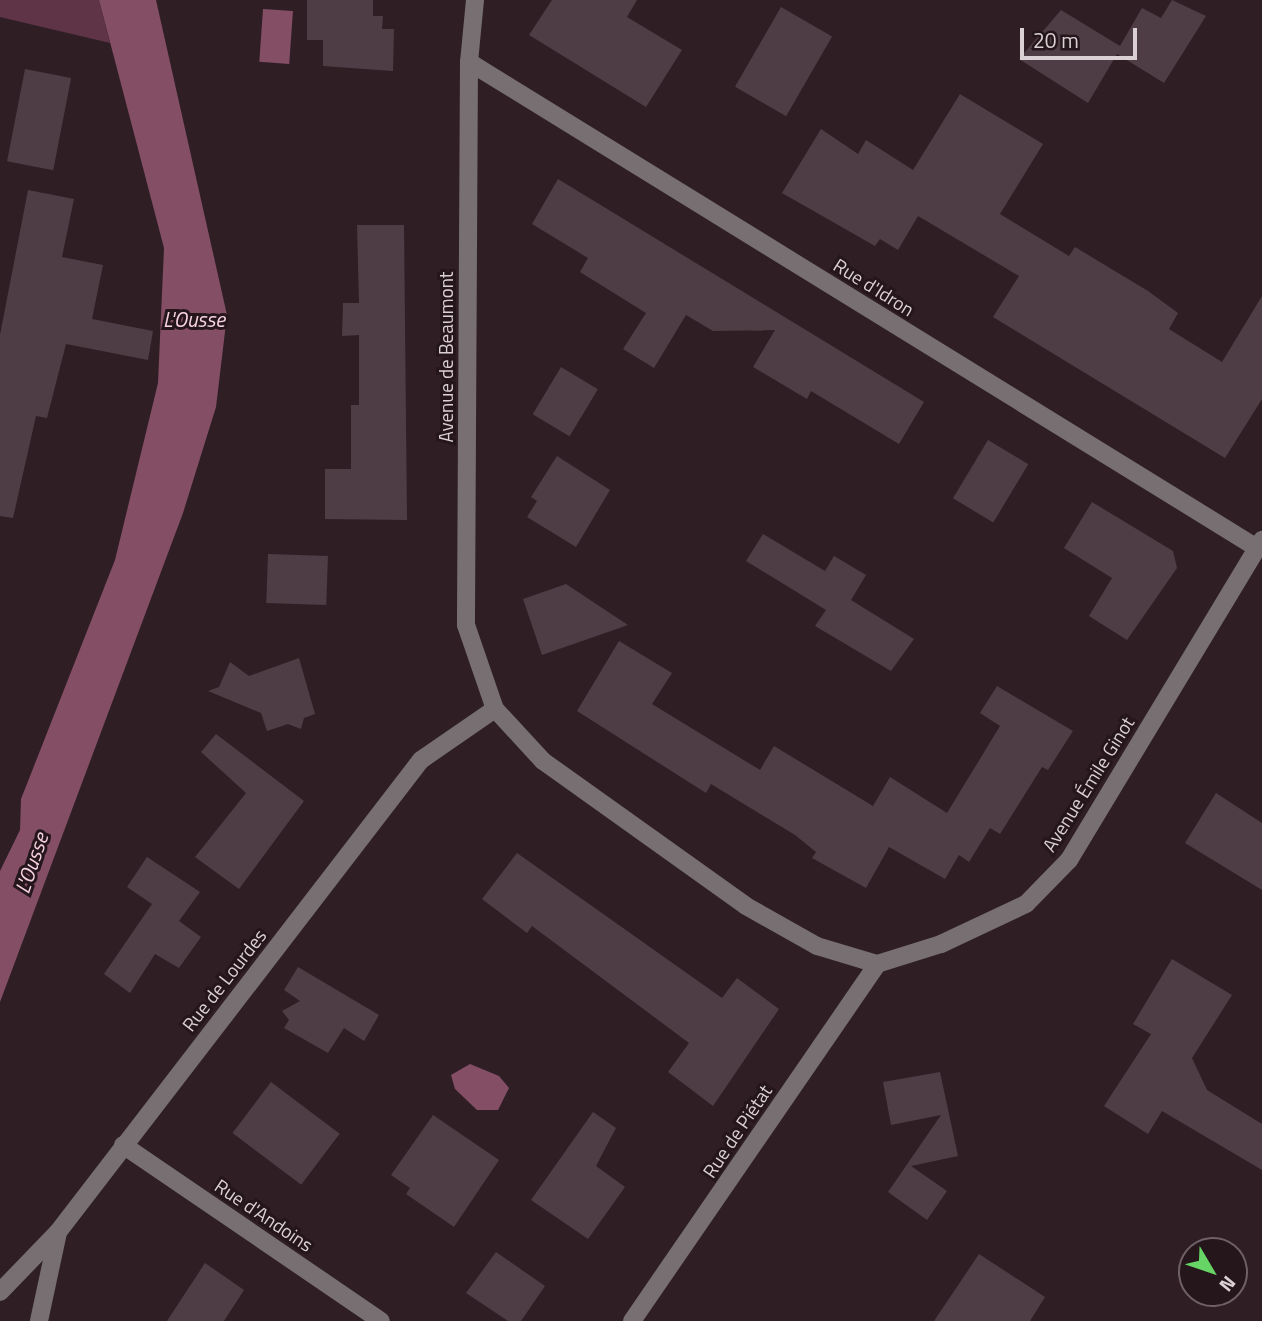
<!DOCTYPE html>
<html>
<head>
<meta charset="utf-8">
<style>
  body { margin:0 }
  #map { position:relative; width:1262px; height:1321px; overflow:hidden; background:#2f1f25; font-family:"Titillium Web",sans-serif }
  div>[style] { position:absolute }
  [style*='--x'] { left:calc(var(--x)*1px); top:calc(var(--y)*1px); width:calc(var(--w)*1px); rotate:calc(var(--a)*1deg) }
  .green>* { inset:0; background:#5f3446 }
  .water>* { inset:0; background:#844e65; transform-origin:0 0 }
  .building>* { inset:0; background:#4e3d44; transform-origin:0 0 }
  .minor>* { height:18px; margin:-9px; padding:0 9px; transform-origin:9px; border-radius:9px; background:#776f72 }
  span { translate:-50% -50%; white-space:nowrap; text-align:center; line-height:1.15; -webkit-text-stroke:6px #25161c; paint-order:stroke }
  .street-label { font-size:19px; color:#dbd0d4 }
  .water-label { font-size:21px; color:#f6d2e0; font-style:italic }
  .north { position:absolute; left:1178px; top:1237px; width:70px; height:70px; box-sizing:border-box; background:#25161c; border:2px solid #6e6066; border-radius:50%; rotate:129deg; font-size:19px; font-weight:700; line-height:28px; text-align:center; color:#dbd0d4 }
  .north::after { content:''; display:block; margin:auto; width:24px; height:32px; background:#67d466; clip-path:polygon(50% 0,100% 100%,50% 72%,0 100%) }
  .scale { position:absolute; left:1020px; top:28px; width:117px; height:32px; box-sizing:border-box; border:4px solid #dbd0d4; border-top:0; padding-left:9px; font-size:21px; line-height:24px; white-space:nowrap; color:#dbd0d4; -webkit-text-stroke:5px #25161c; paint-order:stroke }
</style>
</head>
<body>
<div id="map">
  <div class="green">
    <i style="clip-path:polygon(0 0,99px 0,110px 43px,0 17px)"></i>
  </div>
  <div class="water">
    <i style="clip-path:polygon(99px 0,156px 0,227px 315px,216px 407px,183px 513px,0 1002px,0 871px,20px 830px,21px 799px,115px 560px,158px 383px,164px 248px)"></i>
    <i style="left:263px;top:9px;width:30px;height:53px;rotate:4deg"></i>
    <i style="clip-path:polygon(470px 1064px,499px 1076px,509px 1088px,498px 1110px,477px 1110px,455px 1089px,451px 1075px)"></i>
  </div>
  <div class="building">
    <i style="clip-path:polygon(307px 0,373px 0,373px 16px,383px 16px,382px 29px,394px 29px,393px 71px,323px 66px,323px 40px,307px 40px)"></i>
    <i style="clip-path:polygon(552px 0,637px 0,627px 17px,682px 50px,646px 107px,529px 35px)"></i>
    <i style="clip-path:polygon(1172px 0,1206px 16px,1164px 83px,1117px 54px,1088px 103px,1019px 59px,1061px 10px,1120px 46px,1142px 8px,1161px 18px)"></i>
    <i style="left:781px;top:7px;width:59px;height:92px;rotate:30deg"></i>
    <i style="left:25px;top:69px;width:47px;height:94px;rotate:11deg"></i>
    <i style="clip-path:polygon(960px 94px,1043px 144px,1000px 214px,1069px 256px,1075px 247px,1148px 291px,1178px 313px,1169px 329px,1222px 362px,1262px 296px,1262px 399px,1225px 458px,993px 317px,1019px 276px,918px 216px,898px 250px,880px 239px,875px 246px,782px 193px,821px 129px,858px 154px,866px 140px,913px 170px)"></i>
    <i style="clip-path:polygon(558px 179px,924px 402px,899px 444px,811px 391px,807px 399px,753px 367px,775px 330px,713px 331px,686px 315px,654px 368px,623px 349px,646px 313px,580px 272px,588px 258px,532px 224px)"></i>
    <i style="clip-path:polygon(28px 190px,74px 199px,62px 257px,103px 265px,92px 319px,153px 331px,148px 360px,66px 344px,47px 418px,36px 416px,13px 518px,0 516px,0 335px)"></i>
    <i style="clip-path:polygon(357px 225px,404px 225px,407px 520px,325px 519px,325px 469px,351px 469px,351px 405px,359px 405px,359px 335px,342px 336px,343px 303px,359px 303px)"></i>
    <i style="left:561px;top:367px;width:43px;height:55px;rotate:31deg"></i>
    <i style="left:988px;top:440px;width:47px;height:68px;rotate:31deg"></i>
    <i style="clip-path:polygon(557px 456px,610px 490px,576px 547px,527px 517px,537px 501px,531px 497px)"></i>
    <i style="clip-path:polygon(1092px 502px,1173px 551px,1177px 568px,1127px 640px,1089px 616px,1112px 578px,1064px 548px)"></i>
    <i style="clip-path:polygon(763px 534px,825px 571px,834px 556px,866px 575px,851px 600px,914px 639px,891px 671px,815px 626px,826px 610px,746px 561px)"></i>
    <i style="left:268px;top:554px;width:60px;height:49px;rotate:2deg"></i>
    <i style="clip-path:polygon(566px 584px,628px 625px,542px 655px,523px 599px)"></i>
    <i style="clip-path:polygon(619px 641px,672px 673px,652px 704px,760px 770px,774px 746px,873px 806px,890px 777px,947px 813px,1000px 726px,980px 713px,997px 686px,1073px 731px,1048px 770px,1042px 767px,1000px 834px,990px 828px,969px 862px,959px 855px,945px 879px,889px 847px,866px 888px,812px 858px,816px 852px,795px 835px,711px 784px,706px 793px,577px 711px)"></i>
    <i style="clip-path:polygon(299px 658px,315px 714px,304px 718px,301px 729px,288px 724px,267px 731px,261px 713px,208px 691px,219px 687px,230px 662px,249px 676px)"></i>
    <i style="clip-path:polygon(216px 734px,304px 801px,239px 889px,195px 857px,246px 793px,201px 752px)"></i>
    <i style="clip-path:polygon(1216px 793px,1262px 823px,1262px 890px,1185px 843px)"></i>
    <i style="clip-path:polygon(517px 853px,722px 998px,737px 978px,779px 1009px,713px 1106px,668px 1072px,689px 1043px,532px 926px,527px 933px,482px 899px)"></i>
    <i style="clip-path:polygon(147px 857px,200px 892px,179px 921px,201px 937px,179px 968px,155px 954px,130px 993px,104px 974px,152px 904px,127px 887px)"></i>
    <i style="clip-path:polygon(1172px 959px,1232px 995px,1192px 1058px,1207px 1090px,1262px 1124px,1262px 1170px,1162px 1111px,1148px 1134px,1104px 1106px,1151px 1034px,1133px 1024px)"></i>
    <i style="clip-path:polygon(298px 967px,379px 1015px,364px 1041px,344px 1028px,328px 1053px,284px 1028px,289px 1020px,282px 1011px,300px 1001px,284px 990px)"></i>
    <i style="clip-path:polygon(940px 1072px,958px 1156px,911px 1166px,947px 1191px,927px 1220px,888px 1192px,941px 1115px,891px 1125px,883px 1082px)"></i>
    <i style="left:271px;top:1082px;width:86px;height:64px;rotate:37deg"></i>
    <i style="clip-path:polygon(593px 1112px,616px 1128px,596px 1166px,625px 1187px,588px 1239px,531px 1200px)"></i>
    <i style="clip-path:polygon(433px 1115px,499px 1160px,454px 1227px,406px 1194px,410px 1188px,391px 1175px)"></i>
    <i style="clip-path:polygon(496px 1252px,545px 1286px,521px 1321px,508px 1321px,466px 1293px)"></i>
    <i style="clip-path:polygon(979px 1254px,1045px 1297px,1030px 1321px,934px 1321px)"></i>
    <i style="clip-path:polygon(205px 1263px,244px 1290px,224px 1321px,167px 1321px)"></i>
  </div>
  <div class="minor">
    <i style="--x:475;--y:0;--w:62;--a:95.5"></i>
    <i style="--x:469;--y:62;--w:563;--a:90.31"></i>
    <i style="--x:466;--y:625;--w:89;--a:71"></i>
    <i style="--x:495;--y:709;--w:71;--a:47.3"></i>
    <i style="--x:543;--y:761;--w:249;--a:35.5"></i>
    <i style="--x:746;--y:906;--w:81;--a:29.4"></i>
    <i style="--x:817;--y:946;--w:63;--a:16.7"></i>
    <i style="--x:877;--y:964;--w:67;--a:-17.4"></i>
    <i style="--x:941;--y:944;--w:94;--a:-25.2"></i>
    <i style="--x:1026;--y:904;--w:62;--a:-45.7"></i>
    <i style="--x:1069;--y:860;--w:374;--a:-58.9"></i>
    <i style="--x:469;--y:62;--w:926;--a:31.66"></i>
    <i style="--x:123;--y:1145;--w:312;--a:34.3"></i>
    <i style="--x:0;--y:1292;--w:83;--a:-46"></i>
    <i style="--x:58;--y:1232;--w:595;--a:-52.44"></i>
    <i style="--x:421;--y:760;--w:90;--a:-34.6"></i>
    <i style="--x:39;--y:1321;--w:91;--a:-77.9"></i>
    <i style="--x:632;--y:1321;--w:433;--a:-55.5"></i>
  </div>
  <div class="street-label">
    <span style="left:874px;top:287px;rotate:32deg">Rue d'Idron</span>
    <span style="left:446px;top:357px;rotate:-90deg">Avenue de Beaumont</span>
    <span style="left:1088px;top:784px;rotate:-58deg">Avenue Émile Ginot</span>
    <span style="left:224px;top:980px;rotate:-52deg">Rue de Lourdes</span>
    <span style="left:737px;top:1131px;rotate:-56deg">Rue de Piétat</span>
    <span style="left:264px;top:1215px;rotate:34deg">Rue d'Andoins</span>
  </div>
  <div class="water-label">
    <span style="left:194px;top:319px">L'Ousse</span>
    <span style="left:31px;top:863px;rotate:-71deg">L'Ousse</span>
  </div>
  <div class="north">N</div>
  <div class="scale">20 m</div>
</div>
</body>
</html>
